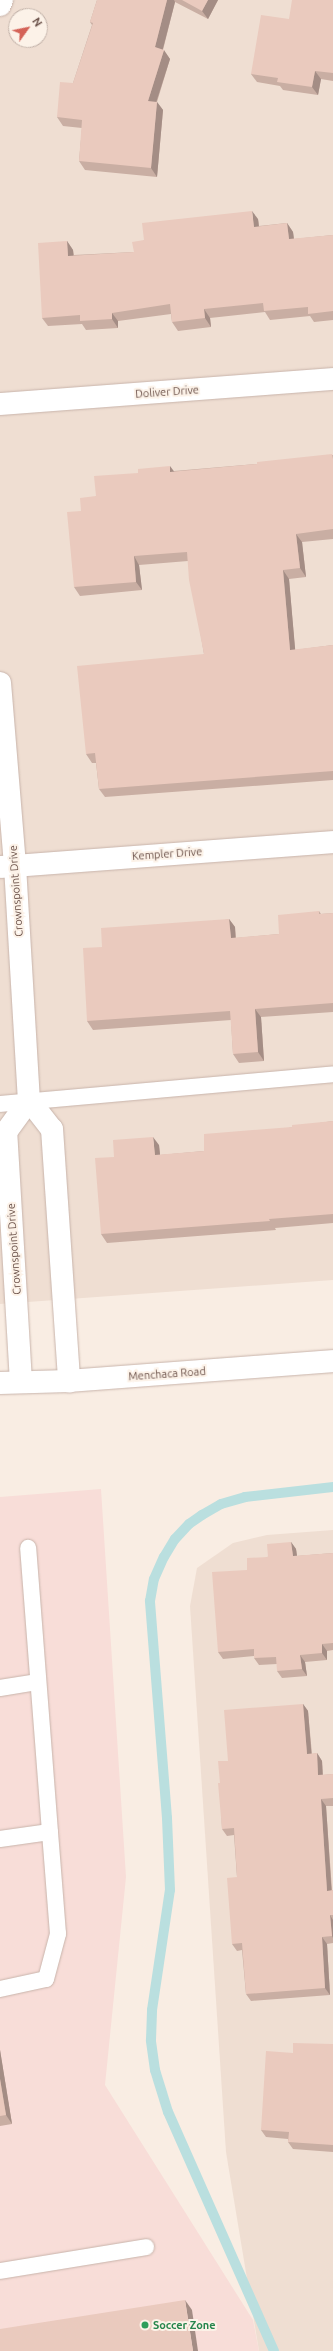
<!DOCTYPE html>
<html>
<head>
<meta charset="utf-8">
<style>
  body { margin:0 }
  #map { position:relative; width:333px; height:2351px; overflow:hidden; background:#f9ede3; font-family:Ubuntu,sans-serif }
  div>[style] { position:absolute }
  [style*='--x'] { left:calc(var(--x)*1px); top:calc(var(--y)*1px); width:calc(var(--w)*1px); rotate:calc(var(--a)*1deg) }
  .residential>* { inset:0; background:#efded2 }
  .commercial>* { inset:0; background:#f8ddd8 }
  .stream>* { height:10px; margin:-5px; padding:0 5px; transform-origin:5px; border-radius:5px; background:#badfdf }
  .roads { filter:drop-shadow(0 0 1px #c8b4ab) drop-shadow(0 0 1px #c8b4ab) }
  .service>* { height:16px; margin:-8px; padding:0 8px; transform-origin:8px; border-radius:8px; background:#fff }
  .minor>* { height:22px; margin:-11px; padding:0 11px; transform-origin:11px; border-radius:11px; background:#fff }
  .secondary>* { height:22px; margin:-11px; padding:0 11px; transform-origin:11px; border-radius:11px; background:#fff }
  .wall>* { inset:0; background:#c9aea3 }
  .shaded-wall>* { inset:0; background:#a48d85 }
  .building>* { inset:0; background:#eacabe }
  .dots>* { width:11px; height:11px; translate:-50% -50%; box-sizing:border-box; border:2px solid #fcf2e8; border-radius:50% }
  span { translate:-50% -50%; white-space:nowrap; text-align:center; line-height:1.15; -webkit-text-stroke:4px #fcf2e8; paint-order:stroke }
  .street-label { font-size:11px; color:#6d544c }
  .leisure-label { font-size:11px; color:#27864d; font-weight:700 }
  .left { translate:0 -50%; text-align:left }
  .north { position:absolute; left:8px; top:8px; width:40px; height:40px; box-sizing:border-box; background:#fcf2e8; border:1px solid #c3b3aa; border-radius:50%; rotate:57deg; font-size:11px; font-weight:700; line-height:16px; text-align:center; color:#6d544c }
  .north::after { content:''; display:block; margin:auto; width:14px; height:18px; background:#d46257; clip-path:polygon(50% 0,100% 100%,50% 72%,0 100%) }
</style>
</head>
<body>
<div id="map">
  <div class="residential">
    <i style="clip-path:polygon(evenodd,0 0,333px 0,333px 1280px,0 1304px,0 0,16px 16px,40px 16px,40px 40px,16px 40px,16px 16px)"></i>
    <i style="clip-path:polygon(333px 1530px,333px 2351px,259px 2351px,226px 2152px,190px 1606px,197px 1568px,233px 1543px,267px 1535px)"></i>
  </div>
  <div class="commercial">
    <i style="clip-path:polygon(101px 1489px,126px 1877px,105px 2085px,253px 2320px,259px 2351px,0 2351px,0 1497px)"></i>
  </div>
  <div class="stream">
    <i style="--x:274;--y:2351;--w:261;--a:-113.9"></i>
    <i style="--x:168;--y:2112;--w:44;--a:-107.2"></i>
    <i style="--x:155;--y:2070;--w:30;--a:-98"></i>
    <i style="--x:151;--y:2040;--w:30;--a:-88"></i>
    <i style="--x:152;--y:2010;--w:121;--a:-81.5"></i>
    <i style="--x:170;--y:1890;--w:72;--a:-92.4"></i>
    <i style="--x:167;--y:1818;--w:218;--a:-94.5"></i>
    <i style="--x:150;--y:1601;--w:22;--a:-80"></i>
    <i style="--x:154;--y:1579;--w:24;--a:-66"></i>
    <i style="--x:164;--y:1557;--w:21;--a:-59"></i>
    <i style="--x:175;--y:1539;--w:21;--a:-47"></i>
    <i style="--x:189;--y:1524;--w:16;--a:-35"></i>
    <i style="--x:202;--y:1515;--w:22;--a:-30"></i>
    <i style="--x:221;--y:1504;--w:25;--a:-16"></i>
    <i style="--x:245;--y:1497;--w:89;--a:-6.5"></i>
  </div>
  <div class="roads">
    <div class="service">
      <i style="--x:0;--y:1104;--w:334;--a:-5.1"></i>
      <i style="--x:0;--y:1688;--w:37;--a:-9"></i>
      <i style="--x:0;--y:1839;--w:50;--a:-8"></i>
      <i style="--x:50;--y:1832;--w:285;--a:-94.4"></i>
      <i style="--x:0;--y:1989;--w:47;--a:-12.3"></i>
      <i style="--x:46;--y:1979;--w:47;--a:-75.1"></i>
      <i style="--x:58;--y:1934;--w:102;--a:-94.5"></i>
      <i style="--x:0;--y:2271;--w:148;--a:-9.3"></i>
    </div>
    <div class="minor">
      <i style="--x:0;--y:5;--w:5;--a:-68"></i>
      <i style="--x:0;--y:404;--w:334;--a:-4.3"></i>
      <i style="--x:0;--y:683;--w:184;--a:85.3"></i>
      <i style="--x:15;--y:866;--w:234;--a:86.6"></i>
      <i style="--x:29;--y:1100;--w:37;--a:52"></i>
      <i style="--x:52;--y:1129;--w:253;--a:86.1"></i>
      <i style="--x:1;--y:867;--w:333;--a:-4.3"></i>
      <i style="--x:21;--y:1382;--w:250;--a:-93.4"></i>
      <i style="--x:6;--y:1132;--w:39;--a:-54"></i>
    </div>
    <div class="secondary">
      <i style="--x:0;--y:1383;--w:69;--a:-1.7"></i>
      <i style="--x:69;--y:1381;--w:265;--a:-4.3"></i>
    </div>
  </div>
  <div class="wall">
    <i style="clip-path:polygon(97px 0,218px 0,208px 19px,175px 2px,163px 50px,170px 59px,157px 102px,163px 110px,157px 177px,85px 170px,79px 161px,82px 128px,63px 126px,57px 117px,73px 83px,92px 25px,90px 22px)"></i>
    <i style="clip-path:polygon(333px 0,333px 81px,321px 79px,318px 95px,283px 90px,280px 86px,257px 82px,251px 74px,289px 19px)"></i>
    <i style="clip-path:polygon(258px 219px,259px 226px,287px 223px,293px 232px,294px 239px,333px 235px,333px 320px,314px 322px,310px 316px,270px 320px,265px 312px,210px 318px,211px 327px,178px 331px,172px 322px,171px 314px,118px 321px,118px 328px,86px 330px,82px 324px,48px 326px,42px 318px,67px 241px,73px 250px,74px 255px,134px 252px,144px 240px)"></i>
    <i style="clip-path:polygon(333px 455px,333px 539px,302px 542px,306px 577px,289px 579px,295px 650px,333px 645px,333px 780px,105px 797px,99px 789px,96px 763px,92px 763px,86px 754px,204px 654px,188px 561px,139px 565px,142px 590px,80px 596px,74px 587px,81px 511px,96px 496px,174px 471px,257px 464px)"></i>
    <i style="clip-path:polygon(319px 911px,321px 914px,333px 913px,333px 1012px,261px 1017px,264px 1061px,239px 1063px,233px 1054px,231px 1020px,93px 1030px,87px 1021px,102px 947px,229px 919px,235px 927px,236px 938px,279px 934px)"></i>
    <i style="clip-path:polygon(333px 1121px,333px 1223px,275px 1228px,276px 1230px,107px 1243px,101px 1234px,114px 1157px,159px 1145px,160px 1155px,204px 1151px,292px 1127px)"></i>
    <i style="clip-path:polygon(291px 1542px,296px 1549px,297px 1556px,333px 1553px,333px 1650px,327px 1651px,327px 1660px,305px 1662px,307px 1676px,282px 1678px,277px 1671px,277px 1664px,259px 1665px,254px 1658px,254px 1656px,223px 1659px,218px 1652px,247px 1570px)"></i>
    <i style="clip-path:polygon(303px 1704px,308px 1711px,312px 1754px,317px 1753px,322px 1761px,323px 1775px,333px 1774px,333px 1806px,326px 1806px,332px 1890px,333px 1890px,333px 1943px,327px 1944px,330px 1995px,251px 2001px,246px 1994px,242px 1950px,237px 1951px,232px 1944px,237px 1877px,234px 1835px,227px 1836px,222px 1829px,220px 1783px,228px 1761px)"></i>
    <i style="clip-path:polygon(333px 2044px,333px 2152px,293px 2149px,288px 2142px,288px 2139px,266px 2137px,261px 2130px,293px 2053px)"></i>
    <i style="clip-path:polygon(0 2050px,12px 2124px,0 2126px)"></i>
  </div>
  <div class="shaded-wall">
    <i style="clip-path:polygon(167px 0,174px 0,175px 2px,161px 56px,155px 47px)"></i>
    <i style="clip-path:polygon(208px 0,218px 0,208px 19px,202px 11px)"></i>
    <i style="clip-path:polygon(164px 50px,170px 59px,154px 109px,148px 101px)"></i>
    <i style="clip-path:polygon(315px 71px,321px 79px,318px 95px,312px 87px)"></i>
    <i style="clip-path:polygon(157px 102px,163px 110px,157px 177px,151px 168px)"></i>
    <i style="clip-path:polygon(252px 211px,258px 219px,260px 236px,254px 227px)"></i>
    <i style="clip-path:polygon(287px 223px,293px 232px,295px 248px,289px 239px)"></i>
    <i style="clip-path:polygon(67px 241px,73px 250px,74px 264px,68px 256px)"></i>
    <i style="clip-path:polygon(204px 309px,210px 318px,211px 327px,205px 318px)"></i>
    <i style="clip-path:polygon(112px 313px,118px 321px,118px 328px,112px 319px)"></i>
    <i style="clip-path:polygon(170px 466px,176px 474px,170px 472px)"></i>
    <i style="clip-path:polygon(296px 534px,302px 542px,306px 577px,300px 568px)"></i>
    <i style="clip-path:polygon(134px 556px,139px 565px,142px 590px,136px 582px)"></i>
    <i style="clip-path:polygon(283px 570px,289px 579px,296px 659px,290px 650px)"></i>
    <i style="clip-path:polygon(229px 919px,235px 927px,236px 947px,231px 938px)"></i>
    <i style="clip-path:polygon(255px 1009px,261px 1017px,264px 1061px,258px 1052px)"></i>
    <i style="clip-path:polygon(153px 1137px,159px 1145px,161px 1164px,155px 1155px)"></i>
    <i style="clip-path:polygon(291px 1542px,296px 1549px,298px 1563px,293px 1556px)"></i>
    <i style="clip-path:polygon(322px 1644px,327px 1651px,327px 1660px,322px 1653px)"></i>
    <i style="clip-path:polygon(300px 1655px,305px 1662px,307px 1676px,302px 1669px)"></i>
    <i style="clip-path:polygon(303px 1704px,308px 1711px,312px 1761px,307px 1754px)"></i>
    <i style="clip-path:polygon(317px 1753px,322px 1761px,323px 1782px,318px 1775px)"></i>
    <i style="clip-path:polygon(321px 1799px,326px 1806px,332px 1898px,327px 1891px)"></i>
    <i style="clip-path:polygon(330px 1915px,333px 1920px,333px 1938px,332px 1936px)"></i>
    <i style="clip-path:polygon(322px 1937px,327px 1944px,330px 1995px,325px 1988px)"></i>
    <i style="clip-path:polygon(0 2050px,12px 2124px,6px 2115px,0 2079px)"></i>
    <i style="clip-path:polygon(185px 2300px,192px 2310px,198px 2351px,193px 2351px)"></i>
  </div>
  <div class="building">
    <i style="clip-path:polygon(97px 0,167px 0,155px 47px,164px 50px,148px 101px,157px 102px,151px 168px,79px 161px,82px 120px,57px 117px,60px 82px,73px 83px,93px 23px,90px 22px)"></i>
    <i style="clip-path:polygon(182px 0,208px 0,202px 11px)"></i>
    <i style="clip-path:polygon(292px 0,333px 0,333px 73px,315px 71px,312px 87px,277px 82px,278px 78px,251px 74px,261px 15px,289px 19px)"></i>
    <i style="clip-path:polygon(252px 211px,254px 227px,287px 223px,289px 239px,333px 235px,333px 311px,308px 314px,308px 307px,264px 311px,263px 303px,204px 309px,205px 318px,172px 322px,170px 304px,112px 313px,112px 319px,80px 321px,80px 315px,42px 318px,38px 243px,67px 241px,68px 256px,134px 252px,132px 242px,144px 240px,142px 223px)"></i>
    <i style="clip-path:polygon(332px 454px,333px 459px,333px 529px,296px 534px,300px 568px,283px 570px,290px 650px,333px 645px,333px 771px,99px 789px,95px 753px,86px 754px,77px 666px,204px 654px,189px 580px,187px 552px,134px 556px,136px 582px,74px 587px,67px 512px,81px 511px,80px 498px,96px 496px,94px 476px,138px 473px,138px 469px,170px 466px,170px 472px,257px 464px,257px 462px)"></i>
    <i style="clip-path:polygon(319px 911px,319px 914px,333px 913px,333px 1003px,255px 1009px,258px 1052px,233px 1054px,230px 1011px,87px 1021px,83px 948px,102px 947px,101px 928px,229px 919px,231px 938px,279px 934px,278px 915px)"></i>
    <i style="clip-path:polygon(333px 1121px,333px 1214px,269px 1219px,270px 1221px,101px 1234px,95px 1158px,114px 1157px,113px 1140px,153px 1137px,155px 1155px,204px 1151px,204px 1134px,292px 1127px,292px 1125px)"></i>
    <i style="clip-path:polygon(291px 1542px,293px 1556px,333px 1553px,333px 1643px,322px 1644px,322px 1653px,300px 1655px,302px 1669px,277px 1671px,276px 1657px,254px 1658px,254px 1649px,218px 1652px,212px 1572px,247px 1570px,247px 1558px,268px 1557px,267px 1544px)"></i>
    <i style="clip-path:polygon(303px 1704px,307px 1754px,317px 1753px,318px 1775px,333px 1774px,333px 1798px,321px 1799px,327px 1891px,333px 1890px,333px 1915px,330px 1915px,332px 1936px,322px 1937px,325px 1988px,246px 1994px,242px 1943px,232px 1944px,227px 1878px,237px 1877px,234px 1828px,222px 1829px,218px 1783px,220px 1783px,218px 1761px,228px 1761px,224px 1710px)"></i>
    <i style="clip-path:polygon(293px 2043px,333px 2044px,333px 2145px,288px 2142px,289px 2132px,261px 2130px,266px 2051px,293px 2053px)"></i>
    <i style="clip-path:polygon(0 2079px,6px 2115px,0 2116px)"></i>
    <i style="clip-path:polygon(185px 2300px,193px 2351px,0 2351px,0 2329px)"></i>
  </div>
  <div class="dots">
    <i style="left:145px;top:2325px;background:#2e9e5b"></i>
  </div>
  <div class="street-label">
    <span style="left:167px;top:392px;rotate:-4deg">Doliver Drive</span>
    <span style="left:167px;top:854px;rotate:-4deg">Kempler Drive</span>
    <span style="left:16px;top:891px;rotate:-94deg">Crownspoint Drive</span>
    <span style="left:14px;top:1249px;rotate:-94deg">Crownspoint Drive</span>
    <span style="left:167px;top:1374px;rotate:-4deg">Menchaca Road</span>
  </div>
  <div class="leisure-label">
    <span class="left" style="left:153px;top:2325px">Soccer Zone</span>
  </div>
  <div class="north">N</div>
</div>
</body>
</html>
